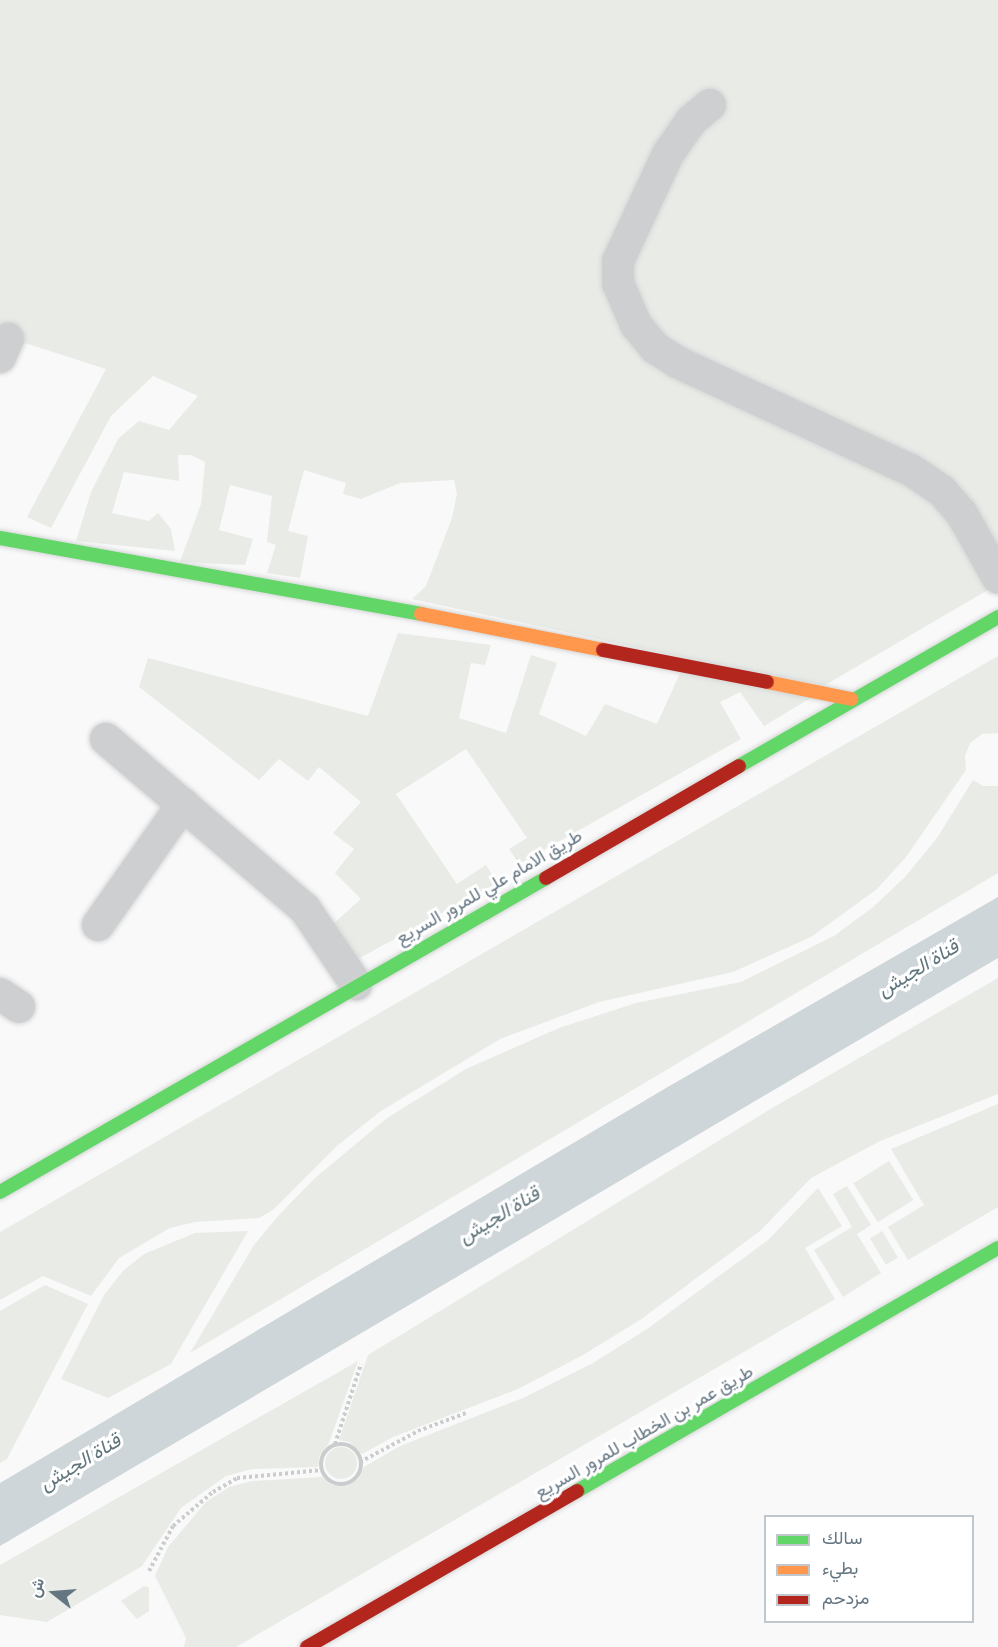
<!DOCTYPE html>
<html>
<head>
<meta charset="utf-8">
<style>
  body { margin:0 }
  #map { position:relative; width:998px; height:1647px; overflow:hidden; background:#f9f9f9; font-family:Cabin,Vazirmatn,sans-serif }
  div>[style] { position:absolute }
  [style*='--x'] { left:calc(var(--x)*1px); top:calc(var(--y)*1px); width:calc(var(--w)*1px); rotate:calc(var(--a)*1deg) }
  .green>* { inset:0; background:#e8ebe6; transform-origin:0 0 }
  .round { border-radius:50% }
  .water>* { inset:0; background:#ced6d9 }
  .path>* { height:4px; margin-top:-2px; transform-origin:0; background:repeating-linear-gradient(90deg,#cbcccd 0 3px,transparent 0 6px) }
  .path>.ring { margin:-2px; padding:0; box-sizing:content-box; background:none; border:4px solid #cbcccd; border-radius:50% }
  .roads { filter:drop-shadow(0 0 2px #d5d6d7) drop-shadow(0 0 2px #d5d6d7) }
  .street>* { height:32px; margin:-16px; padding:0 16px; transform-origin:16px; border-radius:16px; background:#cecfd0 }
  .fast>* { height:14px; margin:-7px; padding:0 7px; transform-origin:7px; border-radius:7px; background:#63d668 }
  .slow>* { height:14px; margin:-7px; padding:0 7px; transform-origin:7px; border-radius:7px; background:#ff974d }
  .jam>* { height:14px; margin:-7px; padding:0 7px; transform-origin:7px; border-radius:7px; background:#b3261e }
  span { translate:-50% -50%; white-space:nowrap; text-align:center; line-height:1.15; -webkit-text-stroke:6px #fff; paint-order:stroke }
  .street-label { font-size:18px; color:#657683 }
  .water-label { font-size:20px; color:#60757c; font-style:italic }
  .legend { position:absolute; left:764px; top:1515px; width:210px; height:108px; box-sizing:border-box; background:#fff; border:2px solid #c1c8cd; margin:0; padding:8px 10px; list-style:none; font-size:18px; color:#657683 }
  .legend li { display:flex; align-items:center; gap:12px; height:30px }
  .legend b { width:30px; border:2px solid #c1c8cd }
  .north { position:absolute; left:24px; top:1563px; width:60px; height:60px; -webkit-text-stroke:4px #fff; paint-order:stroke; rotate:287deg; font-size:16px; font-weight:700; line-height:24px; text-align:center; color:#657683 }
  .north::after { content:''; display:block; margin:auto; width:21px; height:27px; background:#657683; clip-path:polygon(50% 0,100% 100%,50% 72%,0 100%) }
</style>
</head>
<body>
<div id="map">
  <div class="green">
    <i style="clip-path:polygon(0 0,998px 0,998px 584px,822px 687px,412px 599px,426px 586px,452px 518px,457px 494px,454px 480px,400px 483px,361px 499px,343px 494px,346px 483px,304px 470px,288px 531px,308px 536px,300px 578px,267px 573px,276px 545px,267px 542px,272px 496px,230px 485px,219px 530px,253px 539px,245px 565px,180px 562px,201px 504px,205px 462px,191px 455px,178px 455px,179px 481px,124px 472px,112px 513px,149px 521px,158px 513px,171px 529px,175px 551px,76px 541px,91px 492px,118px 439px,139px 421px,169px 430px,198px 396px,153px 376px,111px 416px,51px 528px,27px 517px,106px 369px,0 335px)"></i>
    <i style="clip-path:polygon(398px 633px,491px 645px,485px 665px,471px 663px,459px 718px,506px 733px,531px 655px,557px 663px,539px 714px,586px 736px,605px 704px,657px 724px,680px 673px,814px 696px,764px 726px,740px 692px,720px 702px,741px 739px,519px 864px,509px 849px,527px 838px,466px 749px,396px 794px,457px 884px,486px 865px,497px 883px,358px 959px,333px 924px,361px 899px,335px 873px,354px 849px,333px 833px,361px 802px,319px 767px,308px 781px,279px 759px,259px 780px,139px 687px,148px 658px,368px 716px)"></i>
    <i style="clip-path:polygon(998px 656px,998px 733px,982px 734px,970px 743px,965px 756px,966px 770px,906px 857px,877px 889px,811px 937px,733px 972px,599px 1002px,500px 1039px,381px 1111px,338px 1145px,273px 1210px,259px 1218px,195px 1222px,170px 1228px,119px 1258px,91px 1296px,43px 1276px,0 1300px,0 1232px)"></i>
    <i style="clip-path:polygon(973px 780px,983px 786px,998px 786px,998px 873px,190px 1353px,254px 1245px,279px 1215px,315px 1178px,387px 1118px,466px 1069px,559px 1028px,636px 1003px,741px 982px,834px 936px,872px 908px,905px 877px,937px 838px)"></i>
    <i style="clip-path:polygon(998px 978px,998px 1094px,880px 1141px,811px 1178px,760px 1231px,640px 1320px,583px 1355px,518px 1389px,393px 1437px,362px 1454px,350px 1442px,339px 1440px,368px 1355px,774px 1107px)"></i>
    <i style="clip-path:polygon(998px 1104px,998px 1207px,908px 1260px,888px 1227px,924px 1205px,891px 1149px)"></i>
    <i style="left:889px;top:1161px;width:46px;height:42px;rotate:58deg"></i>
    <i style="clip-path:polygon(847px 1186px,871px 1225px,857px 1234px,881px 1273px,843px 1297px,814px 1250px,852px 1227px,833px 1194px)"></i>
    <i style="clip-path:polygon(818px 1188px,842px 1226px,805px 1248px,835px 1299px,236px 1647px,184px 1647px,186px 1638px,155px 1576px,168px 1547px,206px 1502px,229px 1487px,252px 1481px,322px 1477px,333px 1485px,348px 1485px,358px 1479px,364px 1467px,400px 1446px,523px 1398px,593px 1363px,647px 1329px,768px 1240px)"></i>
    <i style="clip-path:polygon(248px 1231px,171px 1364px,108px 1398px,61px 1379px,104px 1295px,123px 1271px,144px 1254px,195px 1233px)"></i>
    <i style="left:882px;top:1231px;width:31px;height:14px;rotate:59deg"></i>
    <i style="clip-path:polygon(45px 1285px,88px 1304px,7px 1459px,0 1463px,0 1311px)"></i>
    <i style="clip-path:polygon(358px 1361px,329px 1443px,319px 1457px,318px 1467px,252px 1469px,226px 1476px,181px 1508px,142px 1566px,47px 1622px,0 1615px,0 1565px)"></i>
    <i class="round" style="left:325px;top:1447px;width:32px;height:32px"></i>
    <i style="clip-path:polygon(144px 1586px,149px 1587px,149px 1611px,137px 1619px,121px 1601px)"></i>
  </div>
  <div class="water">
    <i style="clip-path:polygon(998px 897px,998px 958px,0 1546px,0 1483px,666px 1088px)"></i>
  </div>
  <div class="path">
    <i style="--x:335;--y:1444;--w:84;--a:-72"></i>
    <i class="ring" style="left:321px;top:1444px;width:36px;height:36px"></i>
    <i style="--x:360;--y:1462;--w:66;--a:-28.1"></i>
    <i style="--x:418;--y:1431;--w:51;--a:-20.6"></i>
    <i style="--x:149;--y:1571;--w:51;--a:-61.9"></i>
    <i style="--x:173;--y:1526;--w:52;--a:-40.4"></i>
    <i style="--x:213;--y:1492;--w:28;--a:-30"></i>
    <i style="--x:237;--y:1478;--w:85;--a:-5.4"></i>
  </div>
  <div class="roads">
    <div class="street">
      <i style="--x:710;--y:105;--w:25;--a:140"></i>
      <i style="--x:691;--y:121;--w:40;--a:124.9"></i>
      <i style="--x:668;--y:154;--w:118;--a:115"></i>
      <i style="--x:618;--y:261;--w:22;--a:90"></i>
      <i style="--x:618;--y:283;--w:46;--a:66.8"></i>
      <i style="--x:636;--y:325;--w:30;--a:50"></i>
      <i style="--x:655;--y:348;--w:28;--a:32"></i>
      <i style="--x:679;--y:363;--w:255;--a:24.8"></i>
      <i style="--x:911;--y:470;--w:37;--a:34"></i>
      <i style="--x:942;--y:491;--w:30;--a:49"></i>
      <i style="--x:962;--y:514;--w:73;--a:60.6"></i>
      <i style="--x:0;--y:357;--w:20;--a:-66"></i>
      <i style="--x:106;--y:739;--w:262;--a:40.5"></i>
      <i style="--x:305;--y:909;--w:91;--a:55.8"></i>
      <i style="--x:98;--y:925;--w:148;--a:-54.9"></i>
      <i style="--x:0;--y:994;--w:23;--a:34"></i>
    </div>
    <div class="fast">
      <i style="--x:0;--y:538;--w:428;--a:10.2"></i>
      <i style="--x:739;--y:766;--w:299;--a:-29.9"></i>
      <i style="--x:0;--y:1192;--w:630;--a:-29.9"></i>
      <i style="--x:577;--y:1491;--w:486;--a:-30"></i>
    </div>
    <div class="slow">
      <i style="--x:421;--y:614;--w:186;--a:11.2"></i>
      <i style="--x:767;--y:682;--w:86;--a:11.4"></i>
    </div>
    <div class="jam">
      <i style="--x:603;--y:650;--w:167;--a:11"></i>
      <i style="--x:546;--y:878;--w:223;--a:-30.1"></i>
      <i style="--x:307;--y:1647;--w:312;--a:-30"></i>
    </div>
  </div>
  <div class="street-label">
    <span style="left:489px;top:887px;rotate:-30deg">طريق الامام علي للمرور السريع</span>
    <span style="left:644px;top:1432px;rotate:-30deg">طريق عمر بن الخطاب للمرور السريع</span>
  </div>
  <div class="water-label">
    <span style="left:918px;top:968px;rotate:-31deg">قناة الجيش</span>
    <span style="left:499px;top:1215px;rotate:-31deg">قناة الجيش</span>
    <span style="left:80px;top:1462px;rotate:-31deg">قناة الجيش</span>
  </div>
  <ul class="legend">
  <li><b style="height:8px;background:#63d668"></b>سالك</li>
  <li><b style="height:8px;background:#ff974d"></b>بطيء</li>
  <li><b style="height:8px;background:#b3261e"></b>مزدحم</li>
  </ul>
  <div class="north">ش</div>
</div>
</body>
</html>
